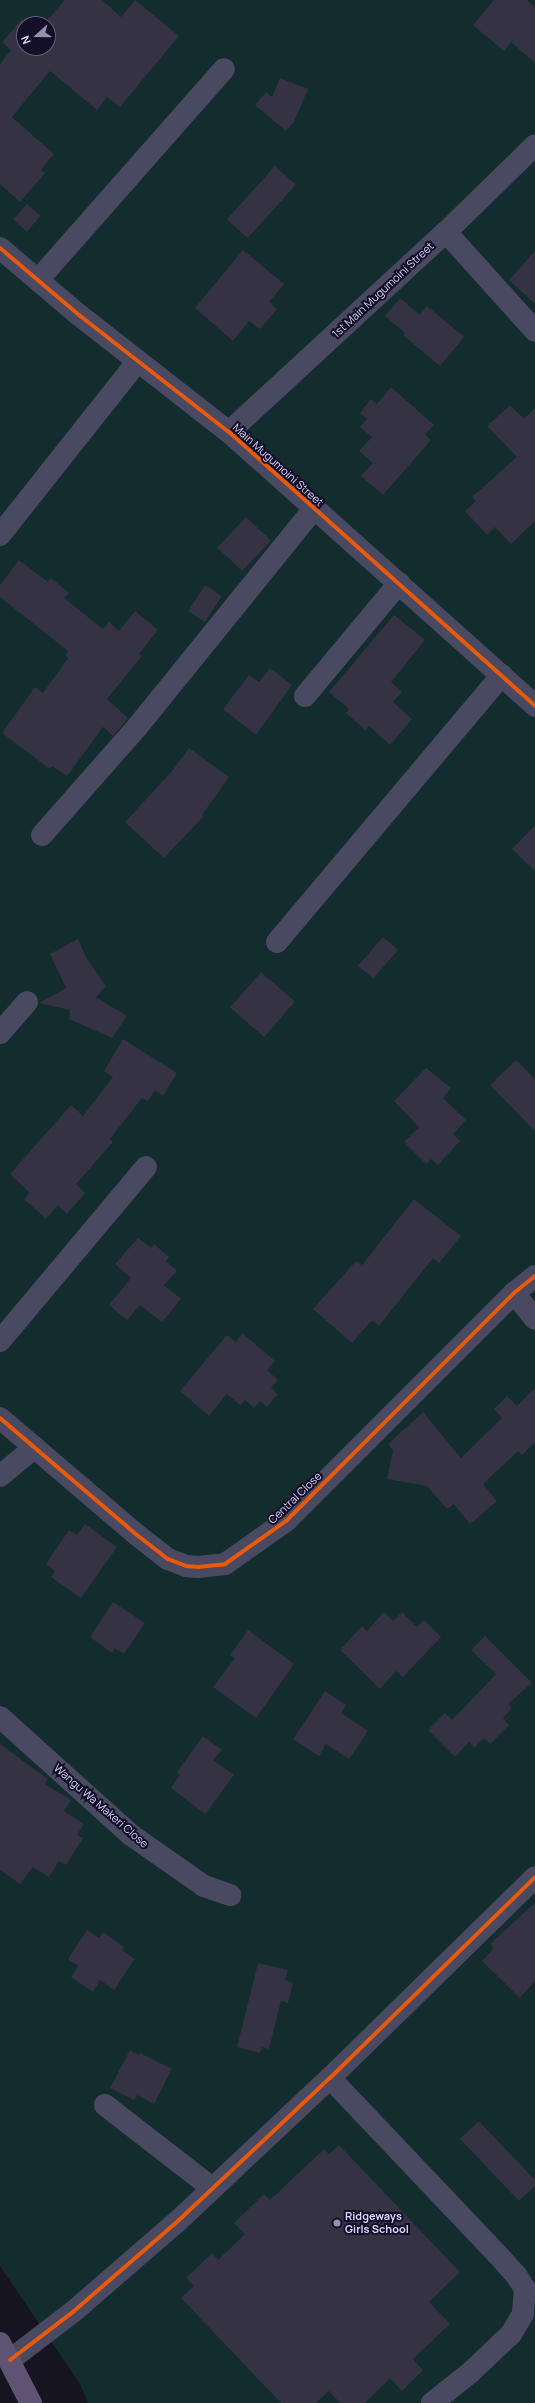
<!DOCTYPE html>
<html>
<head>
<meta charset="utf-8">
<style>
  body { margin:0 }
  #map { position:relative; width:535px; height:2403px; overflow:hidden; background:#161421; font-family:Manrope,sans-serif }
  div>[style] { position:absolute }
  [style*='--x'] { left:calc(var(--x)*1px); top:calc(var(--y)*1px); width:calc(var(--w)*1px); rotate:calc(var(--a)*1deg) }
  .green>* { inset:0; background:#132c2d }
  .building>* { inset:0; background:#343243; transform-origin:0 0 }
  .minor>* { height:22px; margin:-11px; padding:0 11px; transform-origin:11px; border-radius:11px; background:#4a4962 }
  .major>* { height:22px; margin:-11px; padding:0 11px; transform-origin:11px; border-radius:11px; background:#5e5373 }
  .cycleway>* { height:4px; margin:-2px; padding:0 2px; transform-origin:2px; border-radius:2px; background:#e8590c }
  .dots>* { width:11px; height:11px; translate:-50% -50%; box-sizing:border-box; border:2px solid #130f26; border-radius:50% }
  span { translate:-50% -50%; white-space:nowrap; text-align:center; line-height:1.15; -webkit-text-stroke:4px #130f26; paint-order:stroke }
  .street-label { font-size:11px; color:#d9d4ff }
  .poi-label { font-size:11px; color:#d9d4ff; font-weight:700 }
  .left { translate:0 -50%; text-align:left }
  .north { position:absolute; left:16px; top:16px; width:40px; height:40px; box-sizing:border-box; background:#130f26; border:1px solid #625e7d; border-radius:50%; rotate:249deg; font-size:11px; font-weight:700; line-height:16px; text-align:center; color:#d9d4ff }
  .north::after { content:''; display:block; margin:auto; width:14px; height:18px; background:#9591b1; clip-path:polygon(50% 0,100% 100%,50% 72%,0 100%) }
</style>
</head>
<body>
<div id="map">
  <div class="green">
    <i style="clip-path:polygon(evenodd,0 0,535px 0,535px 2403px,88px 2403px,80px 2384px,0 2266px,0 0,24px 24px,48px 24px,48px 48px,24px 48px,24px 24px)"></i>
  </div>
  <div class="building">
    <i style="clip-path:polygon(65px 0,102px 0,121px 17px,135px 0,179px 36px,120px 107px,107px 97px,97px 110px,50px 71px,12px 117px,54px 154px,41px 170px,45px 173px,20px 202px,0 184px,0 64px,11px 50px,2px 42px,22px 19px,28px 24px,24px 24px,24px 48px,48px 48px,48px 19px)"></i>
    <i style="clip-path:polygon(494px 0,527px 0,535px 7px,535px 63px,511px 42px,504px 51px,473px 25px)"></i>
    <i style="clip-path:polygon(280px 78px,308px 89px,294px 122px,286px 131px,255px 105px,266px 92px,272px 97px)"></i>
    <i style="left:275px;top:166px;width:28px;height:72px;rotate:42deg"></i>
    <i style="left:27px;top:204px;width:18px;height:21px;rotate:41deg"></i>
    <i style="clip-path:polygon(243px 250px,284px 284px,269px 302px,277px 309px,260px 329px,249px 321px,233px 341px,195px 308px)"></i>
    <i style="clip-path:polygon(535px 251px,535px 304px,509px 280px)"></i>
    <i style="clip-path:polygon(400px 298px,420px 315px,427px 306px,464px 337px,440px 366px,403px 335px,405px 333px,385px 316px)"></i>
    <i style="clip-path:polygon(391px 387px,434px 425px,425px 434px,431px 440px,383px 495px,361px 476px,373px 463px,359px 451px,372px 437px,360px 427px,367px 419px,360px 413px,371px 399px,377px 404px)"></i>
    <i style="clip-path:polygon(510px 405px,524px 419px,535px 408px,535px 521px,511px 544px,495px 527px,487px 535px,465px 511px,476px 501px,472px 497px,517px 457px,487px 426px)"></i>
    <i style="left:246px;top:517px;width:34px;height:42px;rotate:43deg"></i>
    <i style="clip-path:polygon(19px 560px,48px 582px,51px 578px,69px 593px,64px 598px,103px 629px,109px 622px,119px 631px,135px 611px,158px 630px,139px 654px,142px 656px,107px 699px,128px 718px,113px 736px,103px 727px,67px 776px,52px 766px,50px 769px,2px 733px,35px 687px,43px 693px,68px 658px,65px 655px,68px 651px,0 597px,0 585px)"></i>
    <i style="left:205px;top:585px;width:20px;height:31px;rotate:33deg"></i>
    <i style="clip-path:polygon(394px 615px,425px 640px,391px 682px,402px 692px,393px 702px,412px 719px,390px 745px,369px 726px,365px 730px,346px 713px,349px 709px,329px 692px)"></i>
    <i style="clip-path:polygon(270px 668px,292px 685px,256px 735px,223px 709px,249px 675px,259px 682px)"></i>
    <i style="clip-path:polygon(189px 748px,229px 777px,202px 815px,204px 816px,164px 858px,125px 822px,172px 771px)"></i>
    <i style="clip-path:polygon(535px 825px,535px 871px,512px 849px)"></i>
    <i style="left:383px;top:937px;width:20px;height:38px;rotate:41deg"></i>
    <i style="clip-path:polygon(78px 939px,87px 959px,106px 986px,96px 997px,127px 1016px,112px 1038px,69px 1019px,70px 1010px,39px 1003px,66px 988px,50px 954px)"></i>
    <i style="left:261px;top:972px;width:45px;height:47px;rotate:41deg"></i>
    <i style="clip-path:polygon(123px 1039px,177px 1073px,163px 1096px,155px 1090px,148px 1101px,142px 1098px,110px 1139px,113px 1142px,76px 1184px,85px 1193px,67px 1214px,58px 1205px,46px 1219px,24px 1199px,30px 1193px,10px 1174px,71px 1105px,83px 1116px,113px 1077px,104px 1071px)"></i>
    <i style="clip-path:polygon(516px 1060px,535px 1079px,535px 1131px,490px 1085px)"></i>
    <i style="clip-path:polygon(426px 1068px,451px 1088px,443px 1098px,466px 1120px,453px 1134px,460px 1141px,438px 1165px,431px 1159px,426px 1164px,404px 1142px,419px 1127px,394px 1101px)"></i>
    <i style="clip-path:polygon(414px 1199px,461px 1236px,439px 1263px,433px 1258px,379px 1326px,372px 1320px,352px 1343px,313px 1309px,356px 1261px,362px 1265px)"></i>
    <i style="clip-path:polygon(138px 1238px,151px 1248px,154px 1244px,169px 1257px,166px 1261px,177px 1271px,164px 1285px,181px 1299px,162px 1322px,140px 1305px,127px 1320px,109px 1305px,131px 1278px,115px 1264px)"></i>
    <i style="clip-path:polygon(242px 1333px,275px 1361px,267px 1370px,278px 1380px,271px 1388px,278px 1394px,267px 1407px,260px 1401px,254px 1408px,245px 1400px,240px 1405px,227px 1394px,209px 1416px,180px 1391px,227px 1335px,236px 1342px)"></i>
    <i style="clip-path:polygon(535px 1388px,535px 1442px,522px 1455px,518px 1451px,483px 1484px,497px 1501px,470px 1524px,454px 1504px,447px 1509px,427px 1486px,387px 1479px,393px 1450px,388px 1444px,423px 1412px,461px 1458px,502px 1418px,494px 1409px,507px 1396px,517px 1406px)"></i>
    <i style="clip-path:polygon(85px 1524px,117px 1547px,81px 1598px,51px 1577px,55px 1571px,46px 1564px,69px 1530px,77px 1535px)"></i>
    <i style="clip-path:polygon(113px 1602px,145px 1623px,124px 1654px,115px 1648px,112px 1653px,90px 1637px)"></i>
    <i style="clip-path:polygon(384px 1612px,393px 1621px,402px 1612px,417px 1627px,424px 1620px,441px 1637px,403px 1677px,396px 1671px,380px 1689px,340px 1650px,362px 1626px,367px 1631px)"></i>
    <i style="clip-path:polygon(248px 1630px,294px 1664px,256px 1718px,213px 1687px,235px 1658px,230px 1655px)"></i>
    <i style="clip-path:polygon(485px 1636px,532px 1683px,508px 1704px,512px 1708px,503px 1718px,509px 1725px,490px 1744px,484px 1738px,474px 1748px,469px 1742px,455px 1757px,428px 1730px,445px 1713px,452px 1720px,496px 1674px,471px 1650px)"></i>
    <i style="clip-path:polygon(325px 1691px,346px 1705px,341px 1713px,368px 1731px,349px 1759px,326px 1744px,319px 1756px,293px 1739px)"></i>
    <i style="clip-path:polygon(203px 1736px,222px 1750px,213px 1760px,234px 1775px,205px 1814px,171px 1788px,180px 1775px,177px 1772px)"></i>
    <i style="clip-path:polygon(0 1744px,48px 1779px,45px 1784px,71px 1800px,64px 1811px,84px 1824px,77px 1835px,83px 1838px,66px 1865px,59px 1861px,49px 1877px,33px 1867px,20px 1884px,0 1870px)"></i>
    <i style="clip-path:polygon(535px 1903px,535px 1981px,520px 1998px,482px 1961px,494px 1948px,490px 1944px)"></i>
    <i style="clip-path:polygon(87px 1930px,99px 1938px,103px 1932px,124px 1947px,122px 1950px,135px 1959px,114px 1990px,100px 1980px,93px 1992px,71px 1977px,78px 1966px,68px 1959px)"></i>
    <i style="clip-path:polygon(258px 1963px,288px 1970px,285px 1980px,293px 1983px,288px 2003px,281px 2001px,269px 2049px,262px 2047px,260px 2053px,237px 2047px)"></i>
    <i style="clip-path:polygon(130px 2050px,139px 2055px,140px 2053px,172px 2069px,154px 2104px,137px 2095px,134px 2100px,110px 2088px)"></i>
    <i style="clip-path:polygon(479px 2121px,535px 2180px,535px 2186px,519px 2201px,460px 2139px)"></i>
    <i style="clip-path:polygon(339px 2145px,460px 2272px,429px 2302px,450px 2324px,413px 2359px,423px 2370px,402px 2391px,390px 2378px,365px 2403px,340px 2403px,329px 2391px,316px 2403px,281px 2403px,181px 2298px,194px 2286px,186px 2278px,212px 2253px,218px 2260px,245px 2234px,234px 2223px,264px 2194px,270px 2200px,324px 2149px,329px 2154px)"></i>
  </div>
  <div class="minor">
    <i style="--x:446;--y:232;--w:133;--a:48"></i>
    <i style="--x:0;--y:248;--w:104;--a:40.3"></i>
    <i style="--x:79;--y:315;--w:190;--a:38"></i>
    <i style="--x:229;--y:432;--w:411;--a:41.8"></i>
    <i style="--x:38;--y:280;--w:281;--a:-48.6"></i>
    <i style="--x:229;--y:432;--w:295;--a:-42.7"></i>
    <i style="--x:446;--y:232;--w:124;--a:-44.3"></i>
    <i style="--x:0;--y:535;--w:222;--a:-51.6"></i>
    <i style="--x:305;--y:696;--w:147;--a:-50.2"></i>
    <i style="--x:42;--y:835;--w:145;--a:-48.6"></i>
    <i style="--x:138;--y:726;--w:279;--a:-51"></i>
    <i style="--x:277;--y:942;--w:349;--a:-49.9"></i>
    <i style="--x:0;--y:1033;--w:41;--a:-48.9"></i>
    <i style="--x:514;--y:1293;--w:33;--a:51"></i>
    <i style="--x:0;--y:1341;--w:227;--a:-50"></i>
    <i style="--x:0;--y:1418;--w:180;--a:40.5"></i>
    <i style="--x:137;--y:1535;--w:39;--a:38"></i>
    <i style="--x:168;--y:1559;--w:19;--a:21"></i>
    <i style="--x:186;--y:1566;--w:12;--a:5"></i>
    <i style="--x:198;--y:1567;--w:27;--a:-6"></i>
    <i style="--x:225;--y:1564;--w:75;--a:-35.2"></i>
    <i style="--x:286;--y:1521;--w:322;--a:-45"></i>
    <i style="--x:514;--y:1293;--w:27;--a:-39"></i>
    <i style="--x:0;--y:1476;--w:45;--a:-39.6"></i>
    <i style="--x:0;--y:1717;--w:176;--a:42"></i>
    <i style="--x:131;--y:1835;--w:89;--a:34.9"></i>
    <i style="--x:204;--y:1886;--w:28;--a:19"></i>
    <i style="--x:330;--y:2078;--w:244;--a:46.5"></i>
    <i style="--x:498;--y:2255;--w:27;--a:48"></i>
    <i style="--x:516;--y:2275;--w:17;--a:57"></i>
    <i style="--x:525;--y:2289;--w:25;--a:95"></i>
    <i style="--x:523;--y:2314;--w:23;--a:121"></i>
    <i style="--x:511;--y:2334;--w:55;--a:136.5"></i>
    <i style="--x:471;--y:2372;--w:50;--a:141.5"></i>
    <i style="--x:105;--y:2105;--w:135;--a:37.8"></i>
    <i style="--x:10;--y:2360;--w:81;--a:-37.4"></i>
    <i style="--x:74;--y:2311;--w:138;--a:-40.9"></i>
    <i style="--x:178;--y:2221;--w:209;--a:-43.3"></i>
    <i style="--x:330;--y:2078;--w:287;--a:-44.4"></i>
  </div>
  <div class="major">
    <i style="--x:0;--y:2343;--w:68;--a:62.7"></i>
  </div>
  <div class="cycleway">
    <i style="--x:0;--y:248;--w:104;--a:40.3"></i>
    <i style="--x:79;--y:315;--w:190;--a:38"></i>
    <i style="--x:229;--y:432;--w:411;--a:41.8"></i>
    <i style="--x:0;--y:1418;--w:180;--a:40.5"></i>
    <i style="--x:137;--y:1535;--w:39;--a:38"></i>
    <i style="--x:168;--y:1559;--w:19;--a:21"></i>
    <i style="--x:186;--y:1566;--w:12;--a:5"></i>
    <i style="--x:198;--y:1567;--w:27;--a:-6"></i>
    <i style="--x:225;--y:1564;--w:75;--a:-35.2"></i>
    <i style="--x:286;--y:1521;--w:322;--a:-45"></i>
    <i style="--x:514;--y:1293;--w:27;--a:-39"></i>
    <i style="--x:10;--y:2360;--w:81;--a:-37.4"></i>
    <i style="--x:74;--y:2311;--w:138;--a:-40.9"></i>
    <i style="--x:178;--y:2221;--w:209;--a:-43.3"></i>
    <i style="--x:330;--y:2078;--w:287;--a:-44.4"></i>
  </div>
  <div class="dots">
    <i style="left:337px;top:2223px;background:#9591b1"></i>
  </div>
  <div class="street-label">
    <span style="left:383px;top:290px;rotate:-43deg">1st Main Mugumoini Street</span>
    <span style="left:278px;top:465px;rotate:42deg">Main Mugumoini Street</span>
    <span style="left:295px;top:1498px;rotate:-44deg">Central Close</span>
    <span style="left:101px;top:1806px;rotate:41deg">Wangu Wa Makeri Close</span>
  </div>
  <div class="poi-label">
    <span class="left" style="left:345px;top:2223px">Ridgeways<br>Girls School</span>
  </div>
  <div class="north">N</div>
</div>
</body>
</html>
